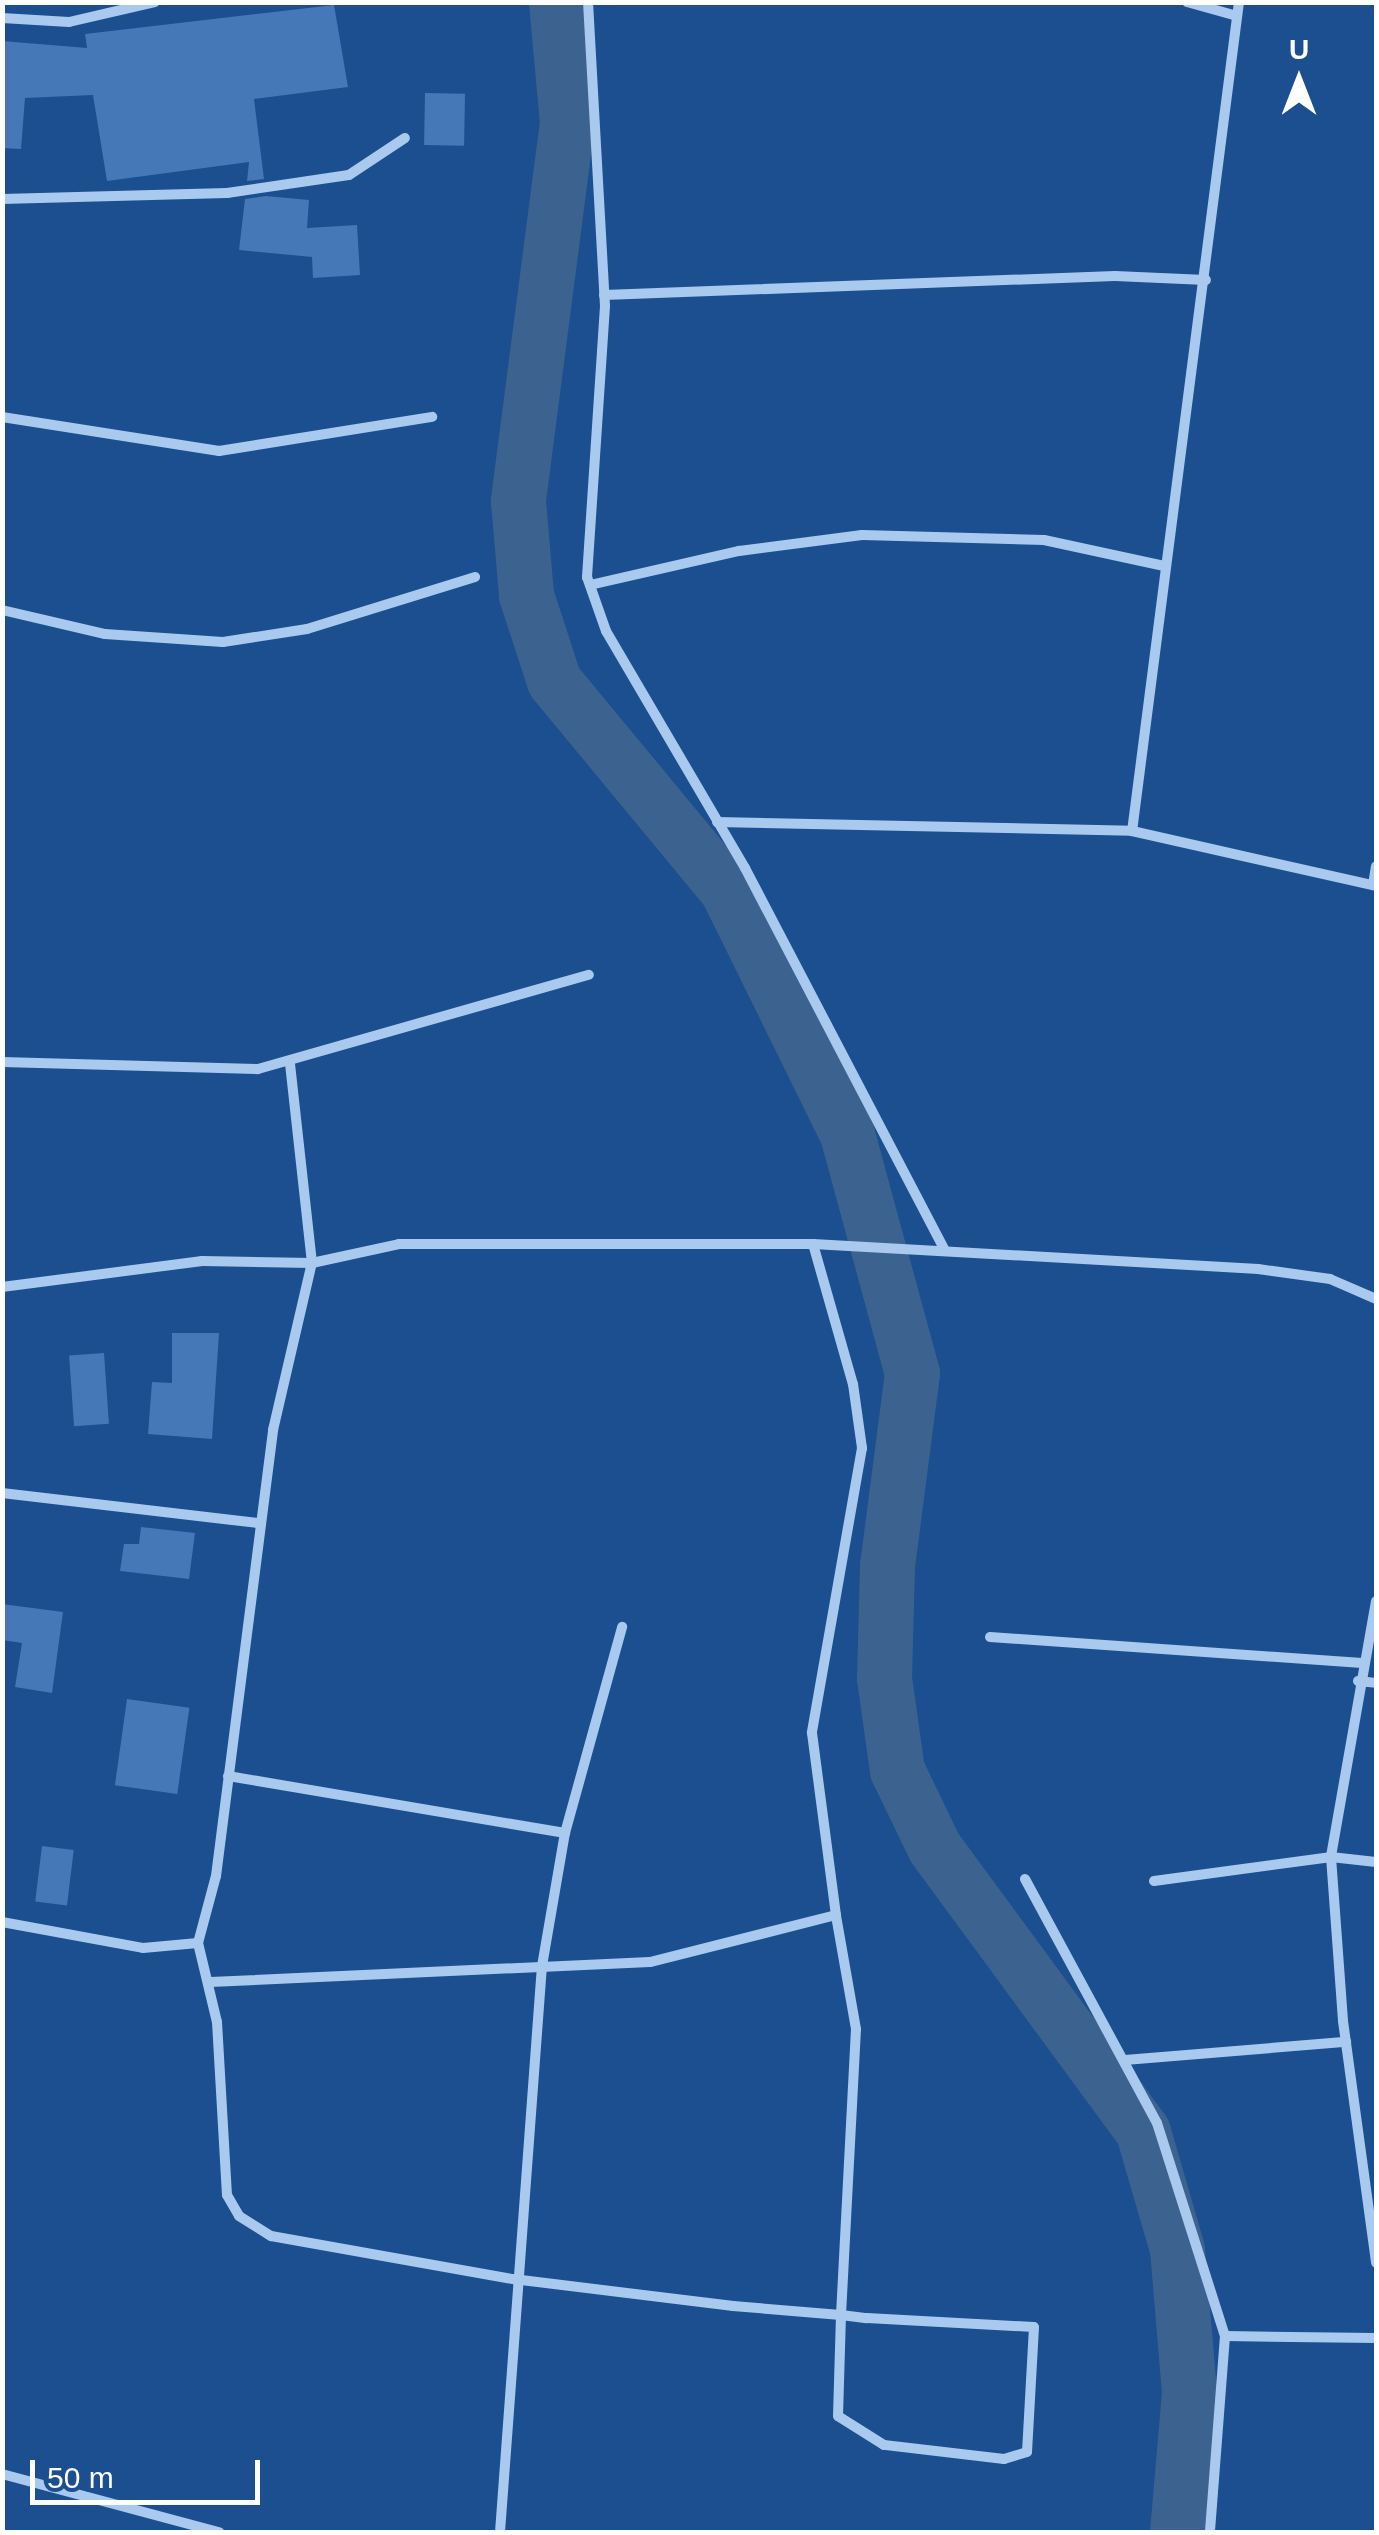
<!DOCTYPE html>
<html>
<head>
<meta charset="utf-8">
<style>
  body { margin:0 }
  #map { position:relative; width:1379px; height:2535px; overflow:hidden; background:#1b4f8f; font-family:Helvetica,sans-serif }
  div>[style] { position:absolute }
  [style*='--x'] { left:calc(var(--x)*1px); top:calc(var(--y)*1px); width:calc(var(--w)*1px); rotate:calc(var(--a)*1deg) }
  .river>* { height:55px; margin:-27.5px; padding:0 27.5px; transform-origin:27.5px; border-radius:27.5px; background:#3c6290 }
  .building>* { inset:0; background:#4478b7; transform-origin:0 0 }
  .street>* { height:10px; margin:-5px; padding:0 5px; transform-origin:5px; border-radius:5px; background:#a9c9ee }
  span { translate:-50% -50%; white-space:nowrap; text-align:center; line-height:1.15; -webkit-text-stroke:8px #1b4f8f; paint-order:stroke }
  .frame { position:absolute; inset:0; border:5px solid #fff; pointer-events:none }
  .north { position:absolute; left:1249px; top:30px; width:100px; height:100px; -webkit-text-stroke:8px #1b4f8f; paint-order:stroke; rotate:0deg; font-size:28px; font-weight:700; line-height:40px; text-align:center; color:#fff }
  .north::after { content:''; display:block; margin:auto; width:35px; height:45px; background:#fff; clip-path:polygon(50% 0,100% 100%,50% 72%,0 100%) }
  .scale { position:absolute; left:30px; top:2460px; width:230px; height:45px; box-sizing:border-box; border:5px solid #fff; border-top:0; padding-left:12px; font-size:30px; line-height:35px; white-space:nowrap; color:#fff; -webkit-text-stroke:8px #1b4f8f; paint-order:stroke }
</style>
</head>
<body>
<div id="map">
  <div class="river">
    <i style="--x:556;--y:2;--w:121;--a:84.8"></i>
    <i style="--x:567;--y:122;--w:382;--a:97.4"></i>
    <i style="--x:518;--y:501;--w:94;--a:85.1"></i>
    <i style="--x:526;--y:595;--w:90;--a:72"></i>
    <i style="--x:554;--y:681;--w:271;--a:50.4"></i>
    <i style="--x:727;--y:890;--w:272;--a:63.8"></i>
    <i style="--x:847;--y:1134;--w:248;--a:74.8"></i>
    <i style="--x:912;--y:1373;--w:194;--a:97.4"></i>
    <i style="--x:887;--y:1565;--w:113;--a:91.5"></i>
    <i style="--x:884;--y:1678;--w:93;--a:82"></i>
    <i style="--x:897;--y:1770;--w:85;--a:64.3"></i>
    <i style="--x:934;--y:1847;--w:353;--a:53.7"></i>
    <i style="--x:1143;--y:2132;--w:122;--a:73.8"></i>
    <i style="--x:1177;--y:2249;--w:144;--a:85.2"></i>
    <i style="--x:1189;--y:2392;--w:141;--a:94.9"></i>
  </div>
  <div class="building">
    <i style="clip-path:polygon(334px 5px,348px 87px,254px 99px,264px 179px,247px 181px,249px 162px,107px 181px,93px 95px,25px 98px,21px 149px,2px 148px,2px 41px,87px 48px,85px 34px)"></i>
    <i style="left:425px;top:93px;width:40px;height:52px;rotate:1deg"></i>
    <i style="clip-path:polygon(266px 196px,309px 200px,307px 228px,357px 225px,360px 275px,313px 278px,312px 257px,239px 250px,245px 199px)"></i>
    <i style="clip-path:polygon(172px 1333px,219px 1333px,212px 1439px,148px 1434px,152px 1382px,172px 1383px)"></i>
    <i style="left:104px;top:1353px;width:71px;height:35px;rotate:86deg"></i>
    <i style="clip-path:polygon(141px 1527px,195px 1533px,189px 1579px,120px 1571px,124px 1544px,139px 1544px)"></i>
    <i style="clip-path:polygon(2px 1604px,63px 1612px,52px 1693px,15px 1687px,22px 1643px,2px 1640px)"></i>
    <i style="left:127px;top:1699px;width:63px;height:87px;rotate:8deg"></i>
    <i style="left:42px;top:1846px;width:32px;height:56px;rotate:7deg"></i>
  </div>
  <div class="street">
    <i style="--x:588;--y:2;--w:304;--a:86.8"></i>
    <i style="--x:605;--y:306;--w:272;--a:93.8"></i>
    <i style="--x:587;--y:577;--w:57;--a:70.6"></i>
    <i style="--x:606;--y:631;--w:275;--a:59.6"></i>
    <i style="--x:745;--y:868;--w:431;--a:62.4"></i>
    <i style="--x:1187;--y:2;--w:52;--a:15.6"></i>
    <i style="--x:1239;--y:2;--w:836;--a:97.35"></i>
    <i style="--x:1132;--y:831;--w:250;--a:12.7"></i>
    <i style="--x:2;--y:18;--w:67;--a:3.4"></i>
    <i style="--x:69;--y:22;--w:88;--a:-13.1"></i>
    <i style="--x:2;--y:199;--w:225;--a:-1.5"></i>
    <i style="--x:227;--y:193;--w:123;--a:-8.4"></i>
    <i style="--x:349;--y:175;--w:67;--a:-33.5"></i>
    <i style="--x:604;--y:295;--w:511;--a:-2.13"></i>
    <i style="--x:1115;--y:276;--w:91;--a:2.5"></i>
    <i style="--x:2;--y:417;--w:220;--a:8.9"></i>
    <i style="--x:219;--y:451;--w:216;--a:-9.1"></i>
    <i style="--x:590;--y:585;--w:153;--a:-12.9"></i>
    <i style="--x:739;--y:551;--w:124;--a:-7.4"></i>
    <i style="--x:862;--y:535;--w:182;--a:1.6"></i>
    <i style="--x:1044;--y:540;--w:123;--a:12.2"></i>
    <i style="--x:2;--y:610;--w:106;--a:13.1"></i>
    <i style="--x:105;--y:634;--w:118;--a:3.9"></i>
    <i style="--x:223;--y:642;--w:85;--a:-8.8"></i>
    <i style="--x:307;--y:629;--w:176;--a:-17.2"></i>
    <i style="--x:717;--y:822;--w:415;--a:1.2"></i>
    <i style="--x:1373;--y:885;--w:19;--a:-81"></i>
    <i style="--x:2;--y:1062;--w:256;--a:1.6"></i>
    <i style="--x:258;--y:1069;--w:344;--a:-15.9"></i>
    <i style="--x:813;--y:1244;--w:146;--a:74.1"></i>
    <i style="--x:853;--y:1384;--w:65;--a:82"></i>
    <i style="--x:862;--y:1448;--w:289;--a:100"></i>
    <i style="--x:812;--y:1733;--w:184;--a:82.5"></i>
    <i style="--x:2;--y:1287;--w:202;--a:-7.4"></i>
    <i style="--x:202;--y:1261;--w:110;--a:1"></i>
    <i style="--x:312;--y:1263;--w:201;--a:-96.3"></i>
    <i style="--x:2;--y:1493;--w:259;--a:6.7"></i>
    <i style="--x:1376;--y:1601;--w:260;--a:100"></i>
    <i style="--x:1331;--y:1857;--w:164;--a:85.8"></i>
    <i style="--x:1343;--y:2021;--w:244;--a:82.2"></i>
    <i style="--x:990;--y:1637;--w:373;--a:4"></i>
    <i style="--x:1358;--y:1681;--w:18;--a:6"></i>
    <i style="--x:228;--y:1776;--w:342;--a:9.6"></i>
    <i style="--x:1025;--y:1879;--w:277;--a:61.6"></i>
    <i style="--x:1157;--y:2123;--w:224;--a:72.3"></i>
    <i style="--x:1225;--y:2336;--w:197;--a:94.4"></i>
    <i style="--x:1154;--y:1881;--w:179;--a:-7.7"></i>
    <i style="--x:1331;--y:1857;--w:45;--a:6.3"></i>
    <i style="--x:2;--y:1922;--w:143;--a:10.4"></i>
    <i style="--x:143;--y:1948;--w:55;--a:-5.2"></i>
    <i style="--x:198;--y:1943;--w:69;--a:-75"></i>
    <i style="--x:216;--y:1876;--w:450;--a:-82.7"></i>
    <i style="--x:273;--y:1430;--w:171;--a:-76.9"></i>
    <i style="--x:312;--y:1263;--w:89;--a:-12.3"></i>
    <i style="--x:399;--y:1244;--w:414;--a:0"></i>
    <i style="--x:813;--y:1244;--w:446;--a:3.2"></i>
    <i style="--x:1258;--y:1269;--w:73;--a:7.9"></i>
    <i style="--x:1330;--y:1279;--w:50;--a:23.5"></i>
    <i style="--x:198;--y:1943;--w:81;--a:76.5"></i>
    <i style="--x:217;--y:2022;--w:173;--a:86.7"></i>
    <i style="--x:227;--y:2195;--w:24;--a:60"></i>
    <i style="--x:239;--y:2216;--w:38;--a:32"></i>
    <i style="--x:271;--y:2236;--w:246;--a:10.1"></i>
    <i style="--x:513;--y:2279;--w:222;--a:7"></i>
    <i style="--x:733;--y:2306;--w:108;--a:4.8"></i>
    <i style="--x:841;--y:2315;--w:26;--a:7"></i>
    <i style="--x:867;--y:2318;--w:167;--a:3.1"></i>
    <i style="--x:1034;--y:2327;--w:125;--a:93.2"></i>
    <i style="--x:1027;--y:2452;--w:24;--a:163"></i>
    <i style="--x:1004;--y:2459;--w:121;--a:-173.3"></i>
    <i style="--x:884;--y:2445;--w:54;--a:-147.8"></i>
    <i style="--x:838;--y:2416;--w:101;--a:-88.3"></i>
    <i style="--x:841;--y:2315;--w:286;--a:-87"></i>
    <i style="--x:856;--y:2029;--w:116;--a:-100"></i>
    <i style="--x:836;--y:1915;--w:192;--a:165.8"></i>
    <i style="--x:650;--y:1962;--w:440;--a:177.4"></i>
    <i style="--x:1125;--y:2060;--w:222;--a:-4.7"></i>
    <i style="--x:1225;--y:2336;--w:151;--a:0.8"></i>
    <i style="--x:2;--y:2474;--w:225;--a:15"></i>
    <i style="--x:500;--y:2532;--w:568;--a:-85.76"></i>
    <i style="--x:542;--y:1966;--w:135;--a:-80.2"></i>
    <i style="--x:565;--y:1833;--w:214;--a:-74.5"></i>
  </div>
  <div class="frame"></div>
  <div class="north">U</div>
  <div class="scale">50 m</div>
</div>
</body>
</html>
